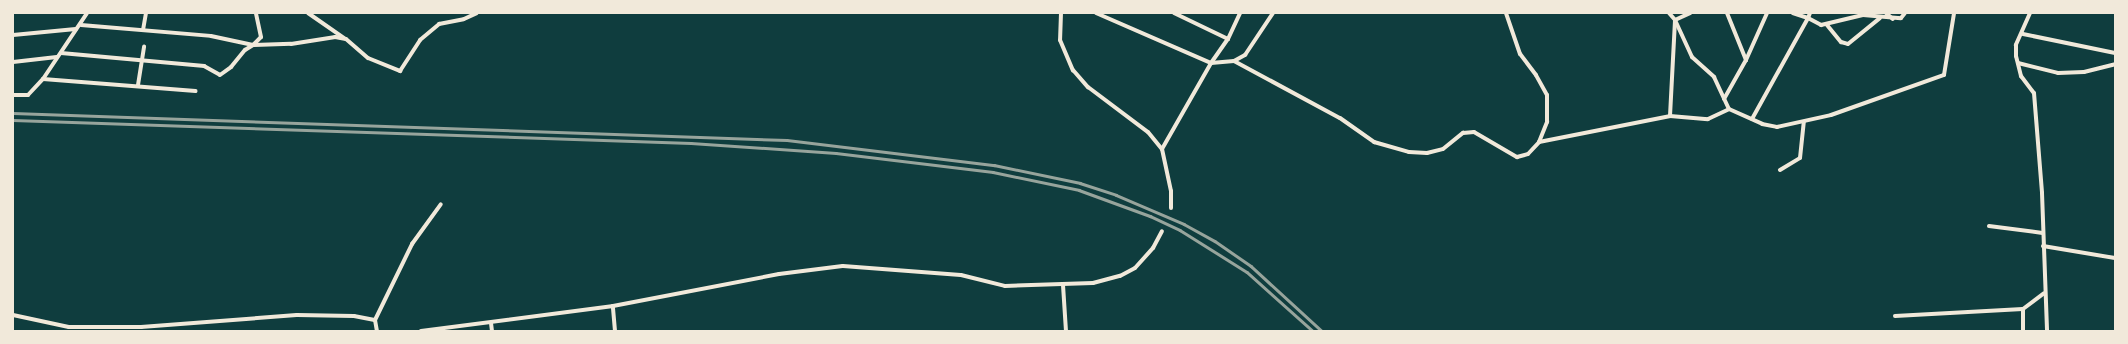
<!DOCTYPE html>
<html>
<head>
<meta charset="utf-8">
<style>
  body { margin:0 }
  #map { position:relative; width:2128px; height:344px; overflow:hidden; background:#0f3d3e; font-family:Rubik,sans-serif }
  div>[style] { position:absolute }
  [style*='--x'] { left:calc(var(--x)*1px); top:calc(var(--y)*1px); width:calc(var(--w)*1px); rotate:calc(var(--a)*1deg) }
  .minor>* { height:4px; margin:-2px; padding:0 2px; transform-origin:2px; border-radius:2px; background:#f1e9da }
  .rail>* { height:2.5px; margin:-1.25px; padding:0 1.25px; transform-origin:1.25px; border-radius:1.25px; background:#97a49c }
  span { translate:-50% -50%; white-space:nowrap; text-align:center; line-height:1.15; -webkit-text-stroke:3px #f1e9da; paint-order:stroke }
  .frame { position:absolute; inset:0; border:14px solid #f1e9da; pointer-events:none }
</style>
</head>
<body>
<div id="map">
  <div class="minor">
    <i style="--x:308;--y:13;--w:44;--a:34.8"></i>
    <i style="--x:1061;--y:13;--w:27;--a:92"></i>
    <i style="--x:1060;--y:40;--w:33;--a:67"></i>
    <i style="--x:1073;--y:70;--w:23;--a:49"></i>
    <i style="--x:1088;--y:87;--w:75;--a:36.9"></i>
    <i style="--x:1148;--y:132;--w:22;--a:51"></i>
    <i style="--x:1162;--y:149;--w:43;--a:77.9"></i>
    <i style="--x:1171;--y:191;--w:17;--a:90"></i>
    <i style="--x:1096;--y:13;--w:125;--a:23.5"></i>
    <i style="--x:1211;--y:63;--w:23;--a:-5"></i>
    <i style="--x:1234;--y:61;--w:120;--a:28.3"></i>
    <i style="--x:1340;--y:118;--w:42;--a:35.2"></i>
    <i style="--x:1374;--y:142;--w:36;--a:16"></i>
    <i style="--x:1409;--y:152;--w:18;--a:3"></i>
    <i style="--x:1427;--y:153;--w:16;--a:-14"></i>
    <i style="--x:1443;--y:149;--w:26;--a:-39"></i>
    <i style="--x:1463;--y:133;--w:11;--a:-5"></i>
    <i style="--x:1474;--y:132;--w:50;--a:30.2"></i>
    <i style="--x:1517;--y:157;--w:11;--a:-15"></i>
    <i style="--x:1528;--y:154;--w:16;--a:-47"></i>
    <i style="--x:1539;--y:142;--w:22;--a:-68"></i>
    <i style="--x:1547;--y:122;--w:27;--a:-90"></i>
    <i style="--x:1547;--y:95;--w:23;--a:-119"></i>
    <i style="--x:1536;--y:75;--w:26;--a:-127"></i>
    <i style="--x:1520;--y:54;--w:43;--a:-108.9"></i>
    <i style="--x:1174;--y:13;--w:60;--a:25.7"></i>
    <i style="--x:1669;--y:13;--w:9;--a:49"></i>
    <i style="--x:1675;--y:20;--w:41;--a:65.3"></i>
    <i style="--x:1692;--y:57;--w:30;--a:42"></i>
    <i style="--x:1714;--y:77;--w:35;--a:65"></i>
    <i style="--x:1729;--y:109;--w:36;--a:24"></i>
    <i style="--x:1762;--y:124;--w:15;--a:11"></i>
    <i style="--x:1777;--y:127;--w:55;--a:-12.5"></i>
    <i style="--x:1831;--y:115;--w:120;--a:-19.5"></i>
    <i style="--x:1944;--y:75;--w:63;--a:-80.8"></i>
    <i style="--x:1727;--y:13;--w:51;--a:68"></i>
    <i style="--x:1810;--y:13;--w:5;--a:112"></i>
    <i style="--x:1808;--y:18;--w:15;--a:28"></i>
    <i style="--x:1821;--y:25;--w:43;--a:-13.4"></i>
    <i style="--x:1863;--y:15;--w:38;--a:5"></i>
    <i style="--x:1901;--y:18;--w:6;--a:-51"></i>
    <i style="--x:1886;--y:13;--w:9;--a:41"></i>
    <i style="--x:2030;--y:13;--w:35;--a:114"></i>
    <i style="--x:2016;--y:45;--w:11;--a:90"></i>
    <i style="--x:2016;--y:56;--w:21;--a:76"></i>
    <i style="--x:2021;--y:76;--w:21;--a:53"></i>
    <i style="--x:2034;--y:93;--w:100;--a:85.4"></i>
    <i style="--x:2042;--y:193;--w:138;--a:87.9"></i>
    <i style="--x:81;--y:25;--w:130;--a:4.8"></i>
    <i style="--x:211;--y:36;--w:43;--a:12.1"></i>
    <i style="--x:253;--y:45;--w:11;--a:-45"></i>
    <i style="--x:261;--y:37;--w:25;--a:-102"></i>
    <i style="--x:1827;--y:25;--w:22;--a:51"></i>
    <i style="--x:1841;--y:42;--w:7;--a:16"></i>
    <i style="--x:1848;--y:44;--w:41;--a:-39.1"></i>
    <i style="--x:143;--y:30;--w:17;--a:-80"></i>
    <i style="--x:2023;--y:34;--w:94;--a:11.7"></i>
    <i style="--x:13;--y:35;--w:63;--a:-5.4"></i>
    <i style="--x:61;--y:53;--w:144;--a:5.2"></i>
    <i style="--x:204;--y:66;--w:18;--a:29"></i>
    <i style="--x:220;--y:75;--w:14;--a:-36"></i>
    <i style="--x:231;--y:67;--w:22;--a:-51"></i>
    <i style="--x:245;--y:50;--w:9;--a:-32"></i>
    <i style="--x:253;--y:45;--w:38;--a:-2"></i>
    <i style="--x:291;--y:44;--w:45;--a:-9"></i>
    <i style="--x:335;--y:37;--w:11;--a:10"></i>
    <i style="--x:346;--y:39;--w:29;--a:41"></i>
    <i style="--x:368;--y:58;--w:35;--a:22"></i>
    <i style="--x:400;--y:71;--w:37;--a:-57"></i>
    <i style="--x:420;--y:40;--w:25;--a:-40"></i>
    <i style="--x:439;--y:24;--w:25;--a:-11"></i>
    <i style="--x:464;--y:19;--w:14;--a:-25"></i>
    <i style="--x:1234;--y:61;--w:13;--a:-29"></i>
    <i style="--x:1245;--y:55;--w:50;--a:-56.3"></i>
    <i style="--x:13;--y:62;--w:44;--a:-6.5"></i>
    <i style="--x:2018;--y:63;--w:41;--a:14"></i>
    <i style="--x:2058;--y:73;--w:26;--a:-2"></i>
    <i style="--x:2084;--y:72;--w:32;--a:-14"></i>
    <i style="--x:43;--y:79;--w:153;--a:4.5"></i>
    <i style="--x:138;--y:85;--w:39;--a:-81"></i>
    <i style="--x:13;--y:95;--w:15;--a:0"></i>
    <i style="--x:28;--y:95;--w:22;--a:-47"></i>
    <i style="--x:43;--y:79;--w:79;--a:-56.3"></i>
    <i style="--x:1724;--y:99;--w:45;--a:-60.6"></i>
    <i style="--x:1746;--y:60;--w:51;--a:-65.9"></i>
    <i style="--x:1670;--y:116;--w:96;--a:-87"></i>
    <i style="--x:1675;--y:20;--w:17;--a:-25"></i>
    <i style="--x:1752;--y:119;--w:115;--a:-61"></i>
    <i style="--x:1808;--y:18;--w:16;--a:-162"></i>
    <i style="--x:1539;--y:142;--w:134;--a:-11.2"></i>
    <i style="--x:1670;--y:116;--w:38;--a:5"></i>
    <i style="--x:1708;--y:119;--w:23;--a:-25"></i>
    <i style="--x:1162;--y:149;--w:99;--a:-60.3"></i>
    <i style="--x:1211;--y:63;--w:29;--a:-55"></i>
    <i style="--x:1228;--y:39;--w:29;--a:-65"></i>
    <i style="--x:1780;--y:170;--w:23;--a:-31"></i>
    <i style="--x:1800;--y:158;--w:36;--a:-84"></i>
    <i style="--x:1989;--y:226;--w:54;--a:7.4"></i>
    <i style="--x:2043;--y:246;--w:73;--a:9.5"></i>
    <i style="--x:1063;--y:285;--w:46;--a:86.3"></i>
    <i style="--x:2023;--y:309;--w:22;--a:90"></i>
    <i style="--x:13;--y:315;--w:57;--a:12.1"></i>
    <i style="--x:69;--y:327;--w:72;--a:0"></i>
    <i style="--x:141;--y:327;--w:156;--a:-4.4"></i>
    <i style="--x:297;--y:315;--w:57;--a:1"></i>
    <i style="--x:354;--y:316;--w:21;--a:11"></i>
    <i style="--x:375;--y:320;--w:11;--a:80"></i>
    <i style="--x:1895;--y:316;--w:128;--a:-3.1"></i>
    <i style="--x:2023;--y:309;--w:26;--a:-37"></i>
    <i style="--x:375;--y:320;--w:85;--a:-64"></i>
    <i style="--x:412;--y:244;--w:49;--a:-54.1"></i>
    <i style="--x:491;--y:323;--w:8;--a:83"></i>
    <i style="--x:421;--y:331;--w:194;--a:-7.4"></i>
    <i style="--x:615;--y:331;--w:25;--a:-95"></i>
    <i style="--x:613;--y:306;--w:169;--a:-10.9"></i>
    <i style="--x:779;--y:274;--w:64;--a:-7.1"></i>
    <i style="--x:843;--y:266;--w:118;--a:4.4"></i>
    <i style="--x:961;--y:275;--w:45;--a:14"></i>
    <i style="--x:1005;--y:286;--w:88;--a:-2"></i>
    <i style="--x:1093;--y:283;--w:28;--a:-15"></i>
    <i style="--x:1120;--y:276;--w:17;--a:-28"></i>
    <i style="--x:1135;--y:268;--w:27;--a:-48"></i>
    <i style="--x:1153;--y:248;--w:19;--a:-62"></i>
  </div>
  <div class="rail">
    <i style="--x:13;--y:113;--w:774;--a:2"></i>
    <i style="--x:787;--y:140;--w:209;--a:6.9"></i>
    <i style="--x:994;--y:165;--w:88;--a:11.8"></i>
    <i style="--x:1080;--y:183;--w:38;--a:18"></i>
    <i style="--x:1116;--y:195;--w:74;--a:23.1"></i>
    <i style="--x:1184;--y:224;--w:35;--a:29"></i>
    <i style="--x:1215;--y:241;--w:44;--a:34.8"></i>
    <i style="--x:1251;--y:266;--w:96;--a:42.5"></i>
    <i style="--x:13;--y:120;--w:678;--a:1.94"></i>
    <i style="--x:691;--y:143;--w:145;--a:3.9"></i>
    <i style="--x:836;--y:153;--w:158;--a:6.9"></i>
    <i style="--x:993;--y:172;--w:88;--a:11.8"></i>
    <i style="--x:1079;--y:190;--w:76;--a:20.1"></i>
    <i style="--x:1150;--y:216;--w:33;--a:25"></i>
    <i style="--x:1180;--y:230;--w:79;--a:32.1"></i>
    <i style="--x:1247;--y:272;--w:89;--a:41.8"></i>
  </div>
  <div class="frame"></div>
</div>
</body>
</html>
